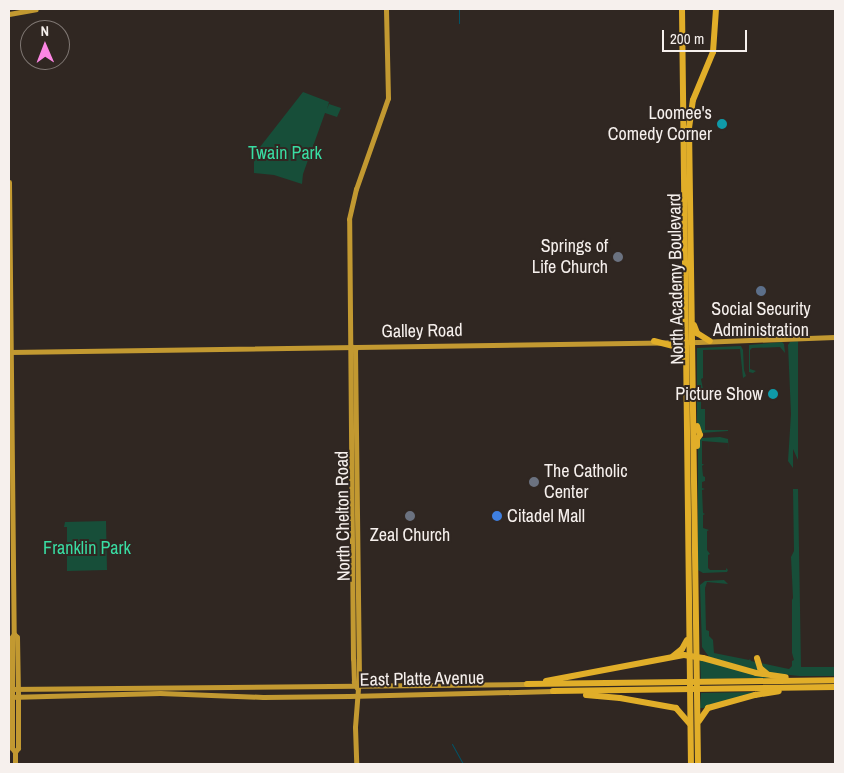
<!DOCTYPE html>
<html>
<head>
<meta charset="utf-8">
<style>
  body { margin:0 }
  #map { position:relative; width:844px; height:773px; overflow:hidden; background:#302722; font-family:"Archivo Narrow",sans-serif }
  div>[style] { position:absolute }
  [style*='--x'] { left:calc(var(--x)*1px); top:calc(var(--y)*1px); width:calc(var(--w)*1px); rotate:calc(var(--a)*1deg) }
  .green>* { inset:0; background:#174e39 }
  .stream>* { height:1px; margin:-0.5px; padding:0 0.5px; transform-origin:0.5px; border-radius:0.5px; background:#025468 }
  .major>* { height:5px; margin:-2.5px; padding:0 2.5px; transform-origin:2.5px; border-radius:2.5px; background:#c29931 }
  .highway>* { height:6px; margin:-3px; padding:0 3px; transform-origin:3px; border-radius:3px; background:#e1ae29 }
  .dots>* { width:14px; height:14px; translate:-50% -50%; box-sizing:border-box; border:2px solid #302722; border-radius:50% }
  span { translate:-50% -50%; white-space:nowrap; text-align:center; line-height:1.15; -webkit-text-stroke:4px #302722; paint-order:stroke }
  .poi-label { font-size:18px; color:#f6f0ed }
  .right { translate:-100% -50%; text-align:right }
  .left { translate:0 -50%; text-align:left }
  .park-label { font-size:18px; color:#39dda3 }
  .street-label { font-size:18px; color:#f6f0ed }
  .frame { position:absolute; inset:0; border:10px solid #f6f0ed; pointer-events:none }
  .north { position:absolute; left:20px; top:20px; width:50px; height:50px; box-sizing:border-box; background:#302722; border:1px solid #7f7773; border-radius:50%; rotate:359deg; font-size:14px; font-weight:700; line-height:20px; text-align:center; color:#f6f0ed }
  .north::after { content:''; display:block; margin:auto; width:18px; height:22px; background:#fc86e3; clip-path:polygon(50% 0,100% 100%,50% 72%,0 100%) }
  .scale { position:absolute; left:662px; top:30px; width:85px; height:22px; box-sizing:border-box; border:2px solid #f6f0ed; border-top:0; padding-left:6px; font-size:15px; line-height:18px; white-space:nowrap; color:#f6f0ed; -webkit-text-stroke:4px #302722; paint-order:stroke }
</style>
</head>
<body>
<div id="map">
  <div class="green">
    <i style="clip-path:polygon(303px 92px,329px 102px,327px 109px,329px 104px,341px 108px,337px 117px,325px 113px,303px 174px,302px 184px,274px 175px,254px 173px,254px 162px,260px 147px)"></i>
    <i style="clip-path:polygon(798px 341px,798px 460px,793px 449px,793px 468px,788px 461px,791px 414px,788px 345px,790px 342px)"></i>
    <i style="clip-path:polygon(782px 342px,784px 344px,785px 353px,780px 347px,752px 348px,750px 350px,750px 369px,756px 371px,753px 373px,749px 372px,749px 345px)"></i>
    <i style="clip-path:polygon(741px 346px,743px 350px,744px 370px,746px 376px,743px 378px,740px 349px,703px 350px,703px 378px,701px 379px,703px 389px,701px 390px,701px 409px,705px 409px,705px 430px,728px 430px,728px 431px,701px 433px,697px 430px,697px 348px)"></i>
    <i style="clip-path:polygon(720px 437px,728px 439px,729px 456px,728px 443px,702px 441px,702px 464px,704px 464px,702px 466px,703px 476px,705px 477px,705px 481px,702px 482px,702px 488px,705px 489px,702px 490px,703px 513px,705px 514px,703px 515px,703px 528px,709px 530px,707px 531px,707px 550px,710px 554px,708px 555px,708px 568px,710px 570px,726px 570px,726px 568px,728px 570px,727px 572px,703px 573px,698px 570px,698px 441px,702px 438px)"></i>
    <i style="clip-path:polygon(793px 489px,798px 489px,801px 667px,835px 667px,835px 676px,799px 676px,763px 672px,709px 657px,702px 647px,700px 585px,705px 581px,724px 580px,728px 584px,707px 582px,705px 588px,706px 630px,709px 631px,709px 636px,713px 640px,714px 653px,749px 660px,750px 659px,751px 661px,784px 668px,789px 669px,792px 666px,792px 661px,794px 660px,792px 653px,792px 600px,793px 598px,791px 557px,794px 551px)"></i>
    <i style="clip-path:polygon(106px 521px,107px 570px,67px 571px,67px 527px,64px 527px,65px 522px)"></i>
    <i style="clip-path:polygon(700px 661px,700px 660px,772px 678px,701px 679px)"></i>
    <i style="clip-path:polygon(755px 692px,707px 708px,700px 708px,701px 693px)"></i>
  </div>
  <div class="stream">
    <i style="--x:459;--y:23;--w:14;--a:-90"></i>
    <i style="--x:452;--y:744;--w:23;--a:61"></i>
  </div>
  <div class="major">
    <i style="--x:9;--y:14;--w:27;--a:-10"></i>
    <i style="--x:9;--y:182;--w:452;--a:89.4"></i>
    <i style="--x:14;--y:634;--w:4;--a:45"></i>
    <i style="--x:17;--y:637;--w:60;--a:89"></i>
    <i style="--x:18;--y:697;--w:51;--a:90"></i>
    <i style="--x:18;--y:748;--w:5;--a:127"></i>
    <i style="--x:15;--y:752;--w:12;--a:90"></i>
    <i style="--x:351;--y:346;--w:6;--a:45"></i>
    <i style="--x:355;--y:350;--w:326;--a:89.3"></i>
    <i style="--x:359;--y:676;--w:51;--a:94.5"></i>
    <i style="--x:355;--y:727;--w:37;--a:88"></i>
    <i style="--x:10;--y:352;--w:688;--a:-0.83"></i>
    <i style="--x:698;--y:342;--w:137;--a:-2.1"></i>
    <i style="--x:14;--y:634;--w:4;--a:124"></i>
    <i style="--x:12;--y:637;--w:111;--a:90"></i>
    <i style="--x:12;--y:748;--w:5;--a:53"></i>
    <i style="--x:357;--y:688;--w:7;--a:-117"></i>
    <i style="--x:354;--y:682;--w:23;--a:-92"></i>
    <i style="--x:353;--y:659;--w:440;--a:-90.5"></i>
    <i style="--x:349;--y:219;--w:31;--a:-77"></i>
    <i style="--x:356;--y:189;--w:96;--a:-70.6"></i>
    <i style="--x:388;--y:98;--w:89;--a:-91.3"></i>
    <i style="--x:9;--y:689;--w:518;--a:-0.55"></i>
    <i style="--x:9;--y:697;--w:151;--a:-1.5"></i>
    <i style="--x:160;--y:693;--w:103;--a:2.2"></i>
    <i style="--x:263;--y:697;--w:86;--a:-0.7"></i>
    <i style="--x:349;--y:696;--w:204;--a:-1.4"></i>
  </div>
  <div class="highway">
    <i style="--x:682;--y:9;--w:755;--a:89.32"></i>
    <i style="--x:694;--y:325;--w:9;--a:69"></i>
    <i style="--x:697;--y:333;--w:15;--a:32"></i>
    <i style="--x:654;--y:341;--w:24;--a:15"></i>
    <i style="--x:677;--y:347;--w:12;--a:59"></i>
    <i style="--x:697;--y:426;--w:9;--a:72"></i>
    <i style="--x:700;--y:435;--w:5;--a:127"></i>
    <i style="--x:697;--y:439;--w:7;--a:90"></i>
    <i style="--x:673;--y:656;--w:11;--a:-38"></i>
    <i style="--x:682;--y:649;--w:10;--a:-61"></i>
    <i style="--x:757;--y:658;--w:10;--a:73"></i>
    <i style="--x:760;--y:668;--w:8;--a:40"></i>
    <i style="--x:546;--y:681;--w:140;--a:-10.7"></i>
    <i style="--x:684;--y:655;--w:19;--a:9"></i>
    <i style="--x:703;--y:658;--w:55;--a:15.8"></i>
    <i style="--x:756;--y:673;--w:30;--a:8"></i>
    <i style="--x:527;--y:684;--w:308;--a:-0.7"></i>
    <i style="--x:553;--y:691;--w:282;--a:-0.8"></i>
    <i style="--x:586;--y:695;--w:34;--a:5"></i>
    <i style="--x:620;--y:698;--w:57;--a:10.1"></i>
    <i style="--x:676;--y:708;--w:21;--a:49"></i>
    <i style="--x:699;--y:721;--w:16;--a:-55"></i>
    <i style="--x:708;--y:708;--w:49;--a:-15.5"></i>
    <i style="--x:755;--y:695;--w:24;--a:-9"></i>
    <i style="--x:698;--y:764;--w:636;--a:-90.81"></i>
    <i style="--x:689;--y:128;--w:28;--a:-82"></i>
    <i style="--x:693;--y:100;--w:52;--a:-67.4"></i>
    <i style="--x:713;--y:52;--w:43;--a:-86"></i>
  </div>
  <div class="dots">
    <i style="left:722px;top:124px;background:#0f9aa8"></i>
    <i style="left:618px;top:257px;background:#6b7280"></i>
    <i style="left:761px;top:291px;background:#5c6f8a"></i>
    <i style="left:773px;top:394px;background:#0f9aa8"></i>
    <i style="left:534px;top:482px;background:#6b7280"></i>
    <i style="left:410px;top:516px;background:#6b7280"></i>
    <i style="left:497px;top:516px;background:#3f7fe0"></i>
  </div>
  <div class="poi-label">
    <span class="right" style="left:712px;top:124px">Loomee's<br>Comedy Corner</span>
    <span class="right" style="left:608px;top:257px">Springs of<br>Life Church</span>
    <span style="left:761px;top:320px">Social Security<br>Administration</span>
    <span class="right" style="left:763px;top:394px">Picture Show</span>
    <span class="left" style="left:544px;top:482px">The Catholic<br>Center</span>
    <span class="left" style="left:507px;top:516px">Citadel Mall</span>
    <span style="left:410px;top:535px">Zeal Church</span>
  </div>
  <div class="park-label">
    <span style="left:285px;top:153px">Twain Park</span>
    <span style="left:87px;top:548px">Franklin Park</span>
  </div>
  <div class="street-label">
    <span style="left:676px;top:279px;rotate:-91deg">North Academy Boulevard</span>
    <span style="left:422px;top:331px;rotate:-1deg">Galley Road</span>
    <span style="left:343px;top:516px;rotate:-91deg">North Chelton Road</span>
    <span style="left:422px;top:679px;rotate:-1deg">East Platte Avenue</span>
  </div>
  <div class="frame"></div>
  <div class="north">N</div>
  <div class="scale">200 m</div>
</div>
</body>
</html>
